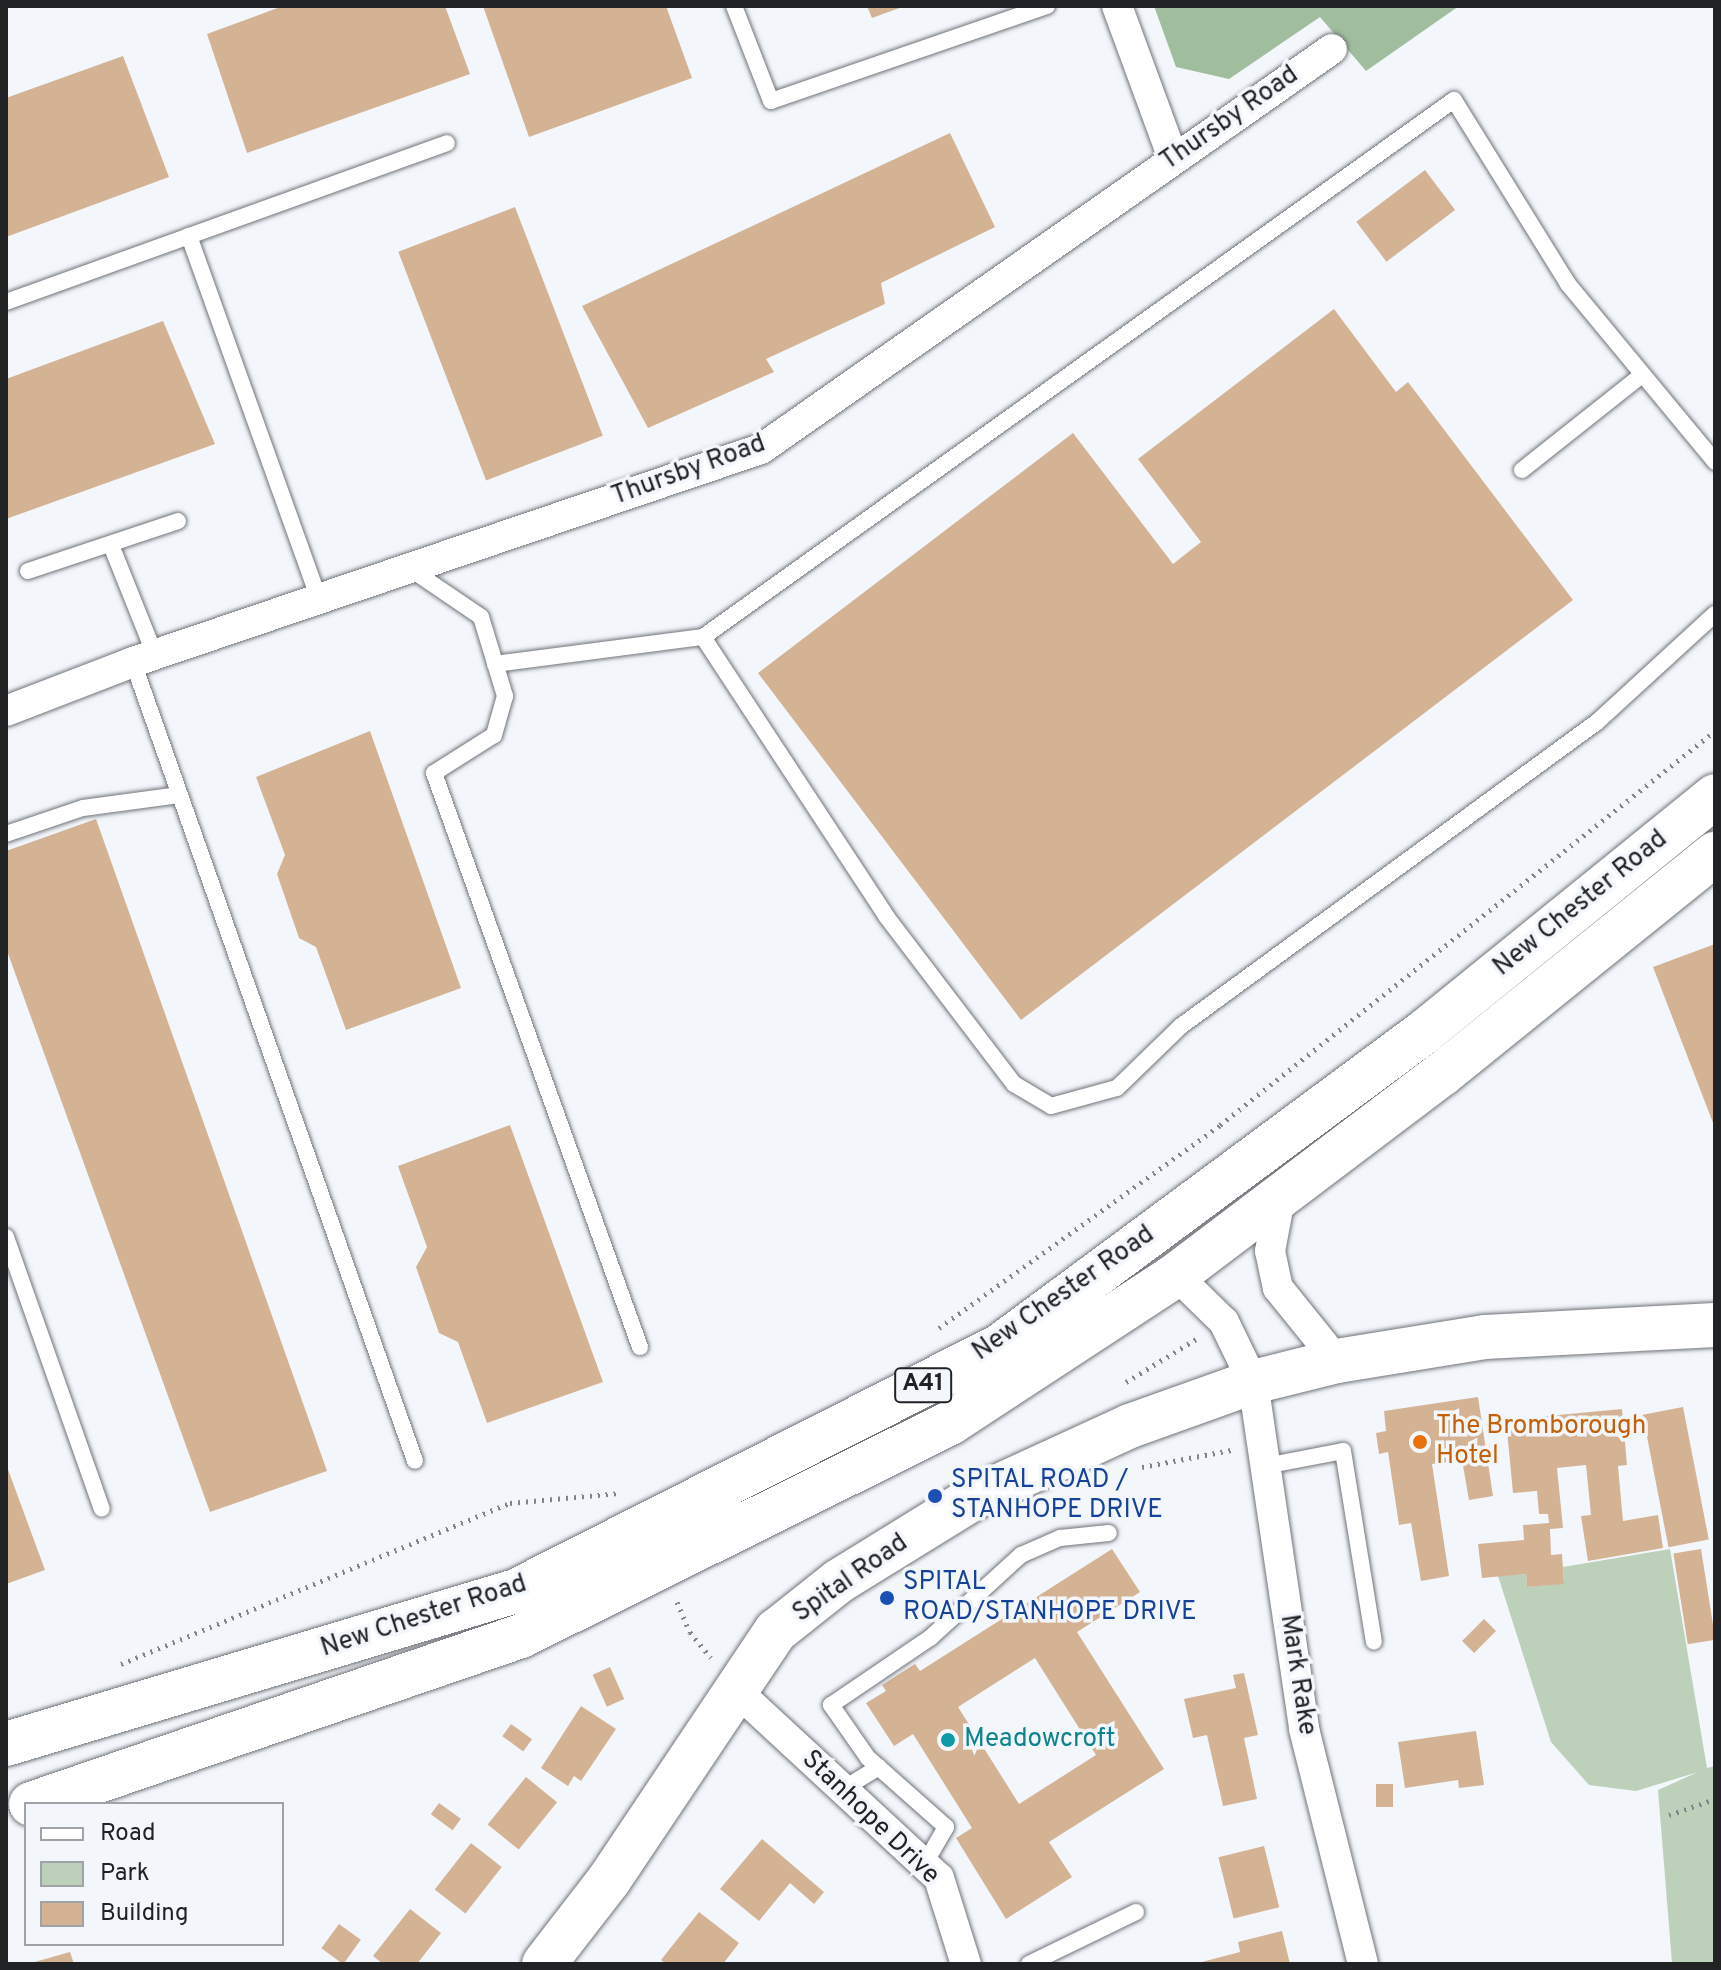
<!DOCTYPE html>
<html>
<head>
<meta charset="utf-8">
<style>
  body { margin:0 }
  #map { position:relative; width:1721px; height:1970px; overflow:hidden; background:#f3f7fc; font-family:Overpass,sans-serif }
  div>[style] { position:absolute }
  [style*='--x'] { left:calc(var(--x)*1px); top:calc(var(--y)*1px); width:calc(var(--w)*1px); rotate:calc(var(--a)*1deg) }
  .green>* { inset:0; background:#bcd0ba }
  .forest>* { inset:0; background:#a0be9d }
  .building>* { inset:0; background:#d4b294; transform-origin:0 0 }
  .path>* { height:5px; margin-top:-2.5px; transform-origin:0; background:repeating-linear-gradient(90deg,#828487 0 2px,transparent 0 8px) }
  .roads { filter:drop-shadow(0 0 2px #707378) drop-shadow(0 0 2px #707378) }
  .lane>* { height:16px; margin:-8px; padding:0 8px; transform-origin:8px; border-radius:8px; background:#fff }
  .street>* { height:30px; margin:-15px; padding:0 15px; transform-origin:15px; border-radius:15px; background:#fff }
  .secondary>* { height:44px; margin:-22px; padding:0 22px; transform-origin:22px; border-radius:22px; background:#fff }
  .highway>* { height:44px; margin:-22px; padding:0 22px; transform-origin:22px; border-radius:22px; background:#fff }
  .dots>* { width:22px; height:22px; translate:-50% -50%; box-sizing:border-box; border:4px solid #f3f7fc; border-radius:50% }
  span { translate:-50% -50%; white-space:nowrap; text-align:center; line-height:1.15; -webkit-text-stroke:7px #f3f7fc; paint-order:stroke }
  .shield-label span { padding:2px 6px; background:#f3f7fc; border:2px solid; border-radius:6px; -webkit-text-stroke-width:0 }
  .shield-label { font-size:24px; color:#212224; font-weight:700 }
  .street-label { font-size:26px; color:#212224 }
  .food-label { font-size:26px; color:#c56008 }
  .left { translate:0 -50%; text-align:left }
  .transit-label { font-size:26px; color:#164399 }
  .culture-label { font-size:26px; color:#0d838f }
  .frame { position:absolute; inset:0; border:8px solid #212224; pointer-events:none }
  .legend { position:absolute; left:24px; top:1802px; width:260px; height:144px; box-sizing:border-box; background:#f3f7fc; border:2px solid #9fa2a6; margin:0; padding:10px 14px; list-style:none; font-size:24px; color:#212224 }
  .legend li { display:flex; align-items:center; gap:16px; height:40px }
  .legend b { width:40px; border:2px solid #9fa2a6 }
</style>
</head>
<body>
<div id="map">
  <div class="green">
    <i style="clip-path:polygon(1670px 1549px,1707px 1768px,1715px 1766px,1715px 1964px,1672px 1963px,1658px 1790px,1698px 1772px,1636px 1791px,1589px 1785px,1551px 1742px,1498px 1576px,1526px 1574px,1527px 1587px,1564px 1583px,1563px 1567px)"></i>
  </div>
  <div class="forest">
    <i style="clip-path:polygon(1154px 6px,1459px 6px,1366px 71px,1320px 17px,1229px 79px,1176px 67px)"></i>
  </div>
  <div class="building">
    <i style="clip-path:polygon(283px 6px,445px 6px,470px 74px,247px 153px,207px 34px)"></i>
    <i style="clip-path:polygon(483px 6px,666px 6px,692px 78px,529px 137px)"></i>
    <i style="clip-path:polygon(867px 6px,905px 6px,872px 18px)"></i>
    <i style="clip-path:polygon(123px 56px,169px 177px,6px 237px,6px 98px)"></i>
    <i style="clip-path:polygon(950px 133px,995px 227px,881px 283px,885px 304px,766px 359px,774px 372px,648px 428px,582px 306px)"></i>
    <i style="left:1425px;top:170px;width:50px;height:86px;rotate:53deg"></i>
    <i style="left:515px;top:207px;width:245px;height:125px;rotate:69deg"></i>
    <i style="clip-path:polygon(1334px 309px,1396px 392px,1408px 382px,1573px 600px,1021px 1020px,758px 673px,1073px 433px,1173px 564px,1201px 542px,1138px 459px)"></i>
    <i style="clip-path:polygon(163px 321px,215px 444px,6px 519px,6px 379px)"></i>
    <i style="clip-path:polygon(370px 731px,461px 988px,346px 1030px,316px 947px,299px 938px,277px 874px,285px 855px,256px 777px)"></i>
    <i style="clip-path:polygon(96px 819px,327px 1471px,210px 1512px,6px 948px,6px 851px)"></i>
    <i style="clip-path:polygon(1715px 944px,1715px 1128px,1653px 967px)"></i>
    <i style="clip-path:polygon(510px 1125px,603px 1382px,487px 1423px,458px 1342px,439px 1333px,416px 1267px,427px 1247px,398px 1166px)"></i>
    <i style="clip-path:polygon(1478px 1397px,1493px 1496px,1469px 1500px,1462px 1460px,1432px 1464px,1449px 1576px,1421px 1581px,1411px 1523px,1399px 1525px,1388px 1452px,1379px 1454px,1376px 1433px,1386px 1431px,1384px 1411px)"></i>
    <i style="left:1683px;top:1407px;width:135px;height:41px;rotate:79deg"></i>
    <i style="clip-path:polygon(1622px 1409px,1627px 1465px,1618px 1466px,1623px 1521px,1658px 1515px,1663px 1548px,1588px 1561px,1581px 1516px,1591px 1515px,1586px 1465px,1557px 1468px,1563px 1528px,1550px 1529px,1551px 1555px,1562px 1554px,1564px 1584px,1527px 1587px,1526px 1574px,1482px 1578px,1478px 1544px,1524px 1540px,1523px 1525px,1549px 1523px,1548px 1514px,1539px 1514px,1537px 1491px,1513px 1493px,1506px 1420px)"></i>
    <i style="clip-path:polygon(6px 1464px,45px 1570px,6px 1584px)"></i>
    <i style="clip-path:polygon(evenodd,1112px 1549px,1140px 1592px,1077px 1632px,1164px 1769px,1049px 1842px,1072px 1877px,1006px 1919px,956px 1838px,972px 1828px,913px 1734px,894px 1746px,866px 1703px,886px 1691px,882px 1685px,915px 1664px,920px 1671px,1112px 1549px,1035px 1658px,1096px 1755px,1019px 1804px,958px 1707px,1035px 1658px)"></i>
    <i style="left:1701px;top:1549px;width:92px;height:28px;rotate:81deg"></i>
    <i style="left:1484px;top:1619px;width:17px;height:31px;rotate:45deg"></i>
    <i style="left:610px;top:1667px;width:35px;height:19px;rotate:66deg"></i>
    <i style="clip-path:polygon(1244px 1673px,1258px 1735px,1244px 1738px,1257px 1799px,1223px 1806px,1207px 1735px,1193px 1738px,1184px 1699px,1236px 1688px,1233px 1675px)"></i>
    <i style="clip-path:polygon(581px 1706px,616px 1729px,581px 1781px,574px 1776px,568px 1786px,541px 1768px)"></i>
    <i style="left:511px;top:1724px;width:26px;height:15px;rotate:36deg"></i>
    <i style="clip-path:polygon(1476px 1731px,1484px 1785px,1459px 1788px,1458px 1780px,1405px 1788px,1398px 1742px)"></i>
    <i style="left:526px;top:1777px;width:40px;height:61px;rotate:39deg"></i>
    <i style="left:1376px;top:1784px;width:17px;height:23px"></i>
    <i style="left:439px;top:1803px;width:27px;height:14px;rotate:36deg"></i>
    <i style="clip-path:polygon(762px 1839px,824px 1892px,814px 1904px,790px 1883px,759px 1921px,720px 1889px)"></i>
    <i style="left:471px;top:1843px;width:39px;height:59px;rotate:38deg"></i>
    <i style="left:1264px;top:1846px;width:63px;height:47px;rotate:76deg"></i>
    <i style="clip-path:polygon(410px 1909px,441px 1933px,417px 1964px,383px 1964px,373px 1956px)"></i>
    <i style="clip-path:polygon(699px 1912px,739px 1943px,723px 1964px,666px 1964px,661px 1960px)"></i>
    <i style="left:339px;top:1924px;width:27px;height:30px;rotate:36deg"></i>
    <i style="clip-path:polygon(1282px 1931px,1290px 1964px,1194px 1964px,1240px 1952px,1238px 1942px)"></i>
    <i style="clip-path:polygon(70px 1952px,74px 1964px,31px 1964px,31px 1963px)"></i>
  </div>
  <div class="path">
    <i style="--x:939;--y:1328;--w:347;--a:-35.8"></i>
    <i style="--x:1220;--y:1125;--w:633;--a:-38.52"></i>
    <i style="--x:1126;--y:1382;--w:82;--a:-31.6"></i>
    <i style="--x:1142;--y:1467;--w:91;--a:-10.8"></i>
    <i style="--x:677;--y:1602;--w:33;--a:67"></i>
    <i style="--x:690;--y:1632;--w:33;--a:51"></i>
    <i style="--x:121;--y:1664;--w:421;--a:-22.5"></i>
    <i style="--x:510;--y:1503;--w:109;--a:-5.2"></i>
    <i style="--x:1669;--y:1815;--w:49;--a:-19.2"></i>
  </div>
  <div class="roads">
    <div class="lane">
      <i style="--x:734;--y:6;--w:102;--a:68.7"></i>
      <i style="--x:771;--y:101;--w:292;--a:-19"></i>
      <i style="--x:189;--y:236;--w:274;--a:-19.8"></i>
      <i style="--x:6;--y:302;--w:195;--a:-19.8"></i>
      <i style="--x:189;--y:236;--w:386;--a:70.3"></i>
      <i style="--x:1522;--y:470;--w:153;--a:-38.4"></i>
      <i style="--x:111;--y:545;--w:118;--a:68.2"></i>
      <i style="--x:409;--y:568;--w:87;--a:34.2"></i>
      <i style="--x:481;--y:617;--w:83;--a:73.1"></i>
      <i style="--x:505;--y:696;--w:41;--a:105.8"></i>
      <i style="--x:494;--y:735;--w:71;--a:147.7"></i>
      <i style="--x:434;--y:773;--w:610;--a:70.26"></i>
      <i style="--x:28;--y:571;--w:158;--a:-18.4"></i>
      <i style="--x:703;--y:637;--w:334;--a:56.7"></i>
      <i style="--x:886;--y:916;--w:211;--a:52.7"></i>
      <i style="--x:1014;--y:1084;--w:43;--a:30.7"></i>
      <i style="--x:1051;--y:1106;--w:68;--a:-15.3"></i>
      <i style="--x:1117;--y:1088;--w:89;--a:-44.1"></i>
      <i style="--x:1181;--y:1026;--w:515;--a:-36.16"></i>
      <i style="--x:1597;--y:722;--w:160;--a:-42.5"></i>
      <i style="--x:133;--y:662;--w:847;--a:70.56"></i>
      <i style="--x:495;--y:664;--w:210;--a:-7.4"></i>
      <i style="--x:703;--y:637;--w:923;--a:-35.57"></i>
      <i style="--x:1454;--y:100;--w:216;--a:58.2"></i>
      <i style="--x:1568;--y:284;--w:231;--a:50.4"></i>
      <i style="--x:6;--y:834;--w:81;--a:-18.7"></i>
      <i style="--x:83;--y:808;--w:97;--a:-7.7"></i>
      <i style="--x:6;--y:1237;--w:288;--a:70.6"></i>
      <i style="--x:1265;--y:1466;--w:79;--a:-10.9"></i>
      <i style="--x:1343;--y:1451;--w:193;--a:80.8"></i>
      <i style="--x:843;--y:1789;--w:42;--a:-31.4"></i>
      <i style="--x:924;--y:1865;--w:44;--a:-59.9"></i>
      <i style="--x:946;--y:1827;--w:104;--a:-138.5"></i>
      <i style="--x:868;--y:1758;--w:65;--a:-124.9"></i>
      <i style="--x:831;--y:1705;--w:120;--a:-34.1"></i>
      <i style="--x:930;--y:1638;--w:123;--a:-42.4"></i>
      <i style="--x:1021;--y:1555;--w:43;--a:-23.6"></i>
      <i style="--x:1060;--y:1538;--w:49;--a:-5.8"></i>
      <i style="--x:1029;--y:1964;--w:119;--a:-25.9"></i>
    </div>
    <div class="street">
      <i style="--x:1117;--y:6;--w:162;--a:69.8"></i>
      <i style="--x:6;--y:711;--w:136;--a:-21.1"></i>
      <i style="--x:133;--y:662;--w:663;--a:-18.74"></i>
      <i style="--x:761;--y:449;--w:697;--a:-35.01"></i>
      <i style="--x:1281;--y:1193;--w:59;--a:100.7"></i>
      <i style="--x:1270;--y:1251;--w:38;--a:78"></i>
      <i style="--x:1278;--y:1288;--w:94;--a:51.1"></i>
      <i style="--x:1176;--y:1275;--w:67;--a:44.4"></i>
      <i style="--x:1224;--y:1322;--w:67;--a:64.2"></i>
      <i style="--x:1253;--y:1382;--w:351;--a:81.6"></i>
      <i style="--x:1304;--y:1729;--w:242;--a:75.9"></i>
      <i style="--x:739;--y:1693;--w:272;--a:42.8"></i>
      <i style="--x:939;--y:1878;--w:90;--a:72.6"></i>
    </div>
    <div class="secondary">
      <i style="--x:544;--y:1964;--w:106;--a:-52.3"></i>
      <i style="--x:609;--y:1880;--w:300;--a:-56.2"></i>
      <i style="--x:776;--y:1631;--w:80;--a:-38.4"></i>
      <i style="--x:839;--y:1581;--w:160;--a:-31.7"></i>
      <i style="--x:975;--y:1497;--w:170;--a:-24.6"></i>
      <i style="--x:1130;--y:1426;--w:131;--a:-19.7"></i>
      <i style="--x:1253;--y:1382;--w:87;--a:-14"></i>
      <i style="--x:1337;--y:1361;--w:150;--a:-9.2"></i>
      <i style="--x:1485;--y:1337;--w:230;--a:-3"></i>
    </div>
    <div class="highway">
      <i style="--x:6;--y:1744;--w:532;--a:-16.7"></i>
      <i style="--x:516;--y:1591;--w:542;--a:-26.85"></i>
      <i style="--x:1000;--y:1346;--w:528;--a:-36.52"></i>
      <i style="--x:1424;--y:1032;--w:375;--a:-39"></i>
      <i style="--x:31;--y:1804;--w:518;--a:-18.92"></i>
      <i style="--x:521;--y:1636;--w:479;--a:-26.4"></i>
      <i style="--x:950;--y:1423;--w:270;--a:-33.2"></i>
      <i style="--x:1176;--y:1275;--w:333;--a:-37.1"></i>
      <i style="--x:1442;--y:1074;--w:351;--a:-38.9"></i>
    </div>
  </div>
  <div class="dots">
    <i style="left:1420px;top:1442px;background:#e8710a"></i>
    <i style="left:935px;top:1496px;background:#1a4fb4"></i>
    <i style="left:887px;top:1598px;background:#1a4fb4"></i>
    <i style="left:948px;top:1740px;background:#0f9aa8"></i>
  </div>
  <div class="shield-label">
    <span style="left:923px;top:1385px">A41</span>
  </div>
  <div class="street-label">
    <span style="left:1230px;top:119px;rotate:-35deg">Thursby Road</span>
    <span style="left:689px;top:471px;rotate:-20deg">Thursby Road</span>
    <span style="left:1581px;top:904px;rotate:-39deg">New Chester Road</span>
    <span style="left:1064px;top:1294px;rotate:-35deg">New Chester Road</span>
    <span style="left:851px;top:1579px;rotate:-35deg">Spital Road</span>
    <span style="left:424px;top:1617px;rotate:-18deg">New Chester Road</span>
    <span style="left:1297px;top:1675px;rotate:81deg">Mark Rake</span>
    <span style="left:870px;top:1818px;rotate:44deg">Stanhope Drive</span>
  </div>
  <div class="food-label">
    <span class="left" style="left:1436px;top:1442px">The Bromborough<br>Hotel</span>
  </div>
  <div class="transit-label">
    <span class="left" style="left:951px;top:1496px">SPITAL ROAD /<br>STANHOPE DRIVE</span>
    <span class="left" style="left:903px;top:1598px">SPITAL<br>ROAD/STANHOPE DRIVE</span>
  </div>
  <div class="culture-label">
    <span class="left" style="left:964px;top:1740px">Meadowcroft</span>
  </div>
  <div class="frame"></div>
  <ul class="legend">
  <li><b style="height:10px;background:#fff"></b>Road</li>
  <li><b style="height:22px;background:#bcd0ba"></b>Park</li>
  <li><b style="height:22px;background:#d4b294"></b>Building</li>
  </ul>
</div>
</body>
</html>
